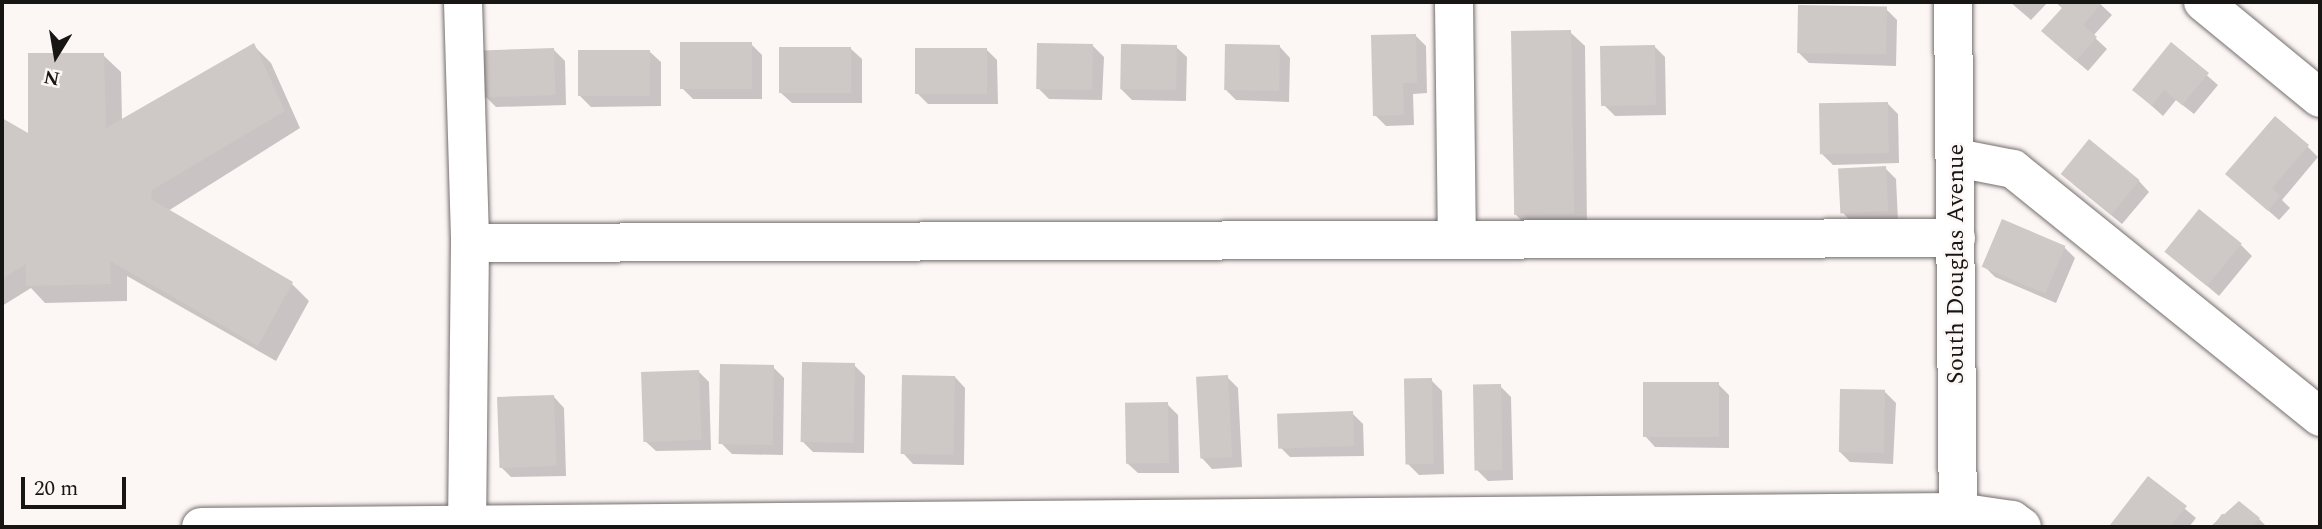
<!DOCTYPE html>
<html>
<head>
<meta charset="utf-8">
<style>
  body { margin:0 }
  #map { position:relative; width:2322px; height:529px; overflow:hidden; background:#fcf6f4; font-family:Spectral,serif }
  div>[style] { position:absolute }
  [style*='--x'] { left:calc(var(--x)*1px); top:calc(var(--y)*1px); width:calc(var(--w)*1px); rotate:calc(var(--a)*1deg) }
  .shadow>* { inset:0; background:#0003 }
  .building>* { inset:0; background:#cec8c6; transform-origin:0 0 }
  .roads { filter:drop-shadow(0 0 2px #746f6e) drop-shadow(0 0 2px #746f6e) }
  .minor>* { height:38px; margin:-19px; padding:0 19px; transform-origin:19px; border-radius:19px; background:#fff }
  span { translate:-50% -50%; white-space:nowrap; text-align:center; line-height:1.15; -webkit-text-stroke:5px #fcf6f4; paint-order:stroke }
  .street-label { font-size:24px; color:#181615 }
  .frame { position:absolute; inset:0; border:4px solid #181615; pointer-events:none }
  .north { position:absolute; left:21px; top:21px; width:70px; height:70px; -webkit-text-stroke:5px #fcf6f4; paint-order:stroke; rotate:191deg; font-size:19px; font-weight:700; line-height:28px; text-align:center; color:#181615 }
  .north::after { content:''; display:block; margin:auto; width:24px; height:32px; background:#181615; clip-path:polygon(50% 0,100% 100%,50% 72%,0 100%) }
  .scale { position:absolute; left:21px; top:477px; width:105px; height:32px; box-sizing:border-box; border:4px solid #181615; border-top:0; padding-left:9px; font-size:21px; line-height:24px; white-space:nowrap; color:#181615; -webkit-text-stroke:5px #fcf6f4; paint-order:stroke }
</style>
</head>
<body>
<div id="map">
  <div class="shadow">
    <i style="clip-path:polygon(2010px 2px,2048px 2px,2031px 20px)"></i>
    <i style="clip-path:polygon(2057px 2px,2098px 2px,2112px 15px,2093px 36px,2107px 49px,2088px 71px,2054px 42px,2064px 9px)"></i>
    <i style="clip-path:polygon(1886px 9px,1897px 20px,1896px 66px,1809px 63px,1798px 52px)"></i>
    <i style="clip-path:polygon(1570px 32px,1585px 46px,1587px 228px,1529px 228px,1515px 214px)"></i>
    <i style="clip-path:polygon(1415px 35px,1426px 46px,1427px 93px,1413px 94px,1414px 125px,1386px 126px,1375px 115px)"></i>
    <i style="clip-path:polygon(751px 44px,762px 55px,762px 99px,693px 99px,682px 88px)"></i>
    <i style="clip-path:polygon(2172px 45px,2218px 85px,2194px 114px,2176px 100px,2163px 116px,2134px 90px)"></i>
    <i style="clip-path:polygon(254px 46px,271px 63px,300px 128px,168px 211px,292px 284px,309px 301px,276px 361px,127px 276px,127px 301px,45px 303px,31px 288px,2px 306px,2px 120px,30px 136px,103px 55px,121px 72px,122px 121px)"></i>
    <i style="clip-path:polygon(1093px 46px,1104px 57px,1102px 100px,1049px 99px,1038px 88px)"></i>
    <i style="clip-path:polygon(1654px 46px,1665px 57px,1666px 115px,1615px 116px,1604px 105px)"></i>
    <i style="clip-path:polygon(1176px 47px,1187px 57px,1186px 101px,1132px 100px,1121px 89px)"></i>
    <i style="clip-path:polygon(1280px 47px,1290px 58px,1289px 102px,1236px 100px,1225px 89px)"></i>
    <i style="clip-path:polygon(851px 49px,862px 59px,862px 103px,792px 103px,781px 93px)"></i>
    <i style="clip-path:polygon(986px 49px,997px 60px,998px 104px,928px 104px,917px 93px)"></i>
    <i style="clip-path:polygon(554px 50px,565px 61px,566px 105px,496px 107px,485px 96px)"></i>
    <i style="clip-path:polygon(650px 52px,661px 62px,661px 106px,591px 107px,580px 96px)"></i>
    <i style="clip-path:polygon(1887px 103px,1898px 114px,1899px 163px,1833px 165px,1822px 154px)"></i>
    <i style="clip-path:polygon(2307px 146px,2318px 157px,2282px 200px,2290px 208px,2279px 220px,2238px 184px)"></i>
    <i style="clip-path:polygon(1885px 168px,1896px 179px,1898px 221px,1852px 222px,1841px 211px)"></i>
    <i style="clip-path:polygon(2139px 181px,2149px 192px,2122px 224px,2073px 184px)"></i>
    <i style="clip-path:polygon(2241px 245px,2252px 256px,2219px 296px,2167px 252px)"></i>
    <i style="clip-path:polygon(2065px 248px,2075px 258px,2056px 303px,1995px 277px,1984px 266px)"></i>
    <i style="clip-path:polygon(854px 365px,865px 376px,864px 453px,813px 452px,802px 441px)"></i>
    <i style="clip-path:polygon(773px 367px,784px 378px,783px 455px,732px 454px,721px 443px)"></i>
    <i style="clip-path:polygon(698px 371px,709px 382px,711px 450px,656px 451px,645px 441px)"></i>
    <i style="clip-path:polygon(955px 377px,965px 388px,964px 465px,913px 464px,903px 453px)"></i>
    <i style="clip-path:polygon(1227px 377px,1238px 388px,1242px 467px,1212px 469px,1202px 458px)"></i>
    <i style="clip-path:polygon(1431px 380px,1442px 391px,1444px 474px,1419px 475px,1408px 464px)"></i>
    <i style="clip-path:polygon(1718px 384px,1729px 395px,1729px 448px,1655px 447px,1645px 436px)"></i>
    <i style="clip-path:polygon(1500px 386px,1511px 397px,1513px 480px,1488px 481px,1477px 470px)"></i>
    <i style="clip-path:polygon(1885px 392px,1896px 403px,1893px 464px,1850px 462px,1839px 451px)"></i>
    <i style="clip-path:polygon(554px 397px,564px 408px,566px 476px,511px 477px,500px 466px)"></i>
    <i style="clip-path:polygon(1167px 404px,1178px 415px,1179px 473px,1138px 473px,1127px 463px)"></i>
    <i style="clip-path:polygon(1352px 413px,1363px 424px,1364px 456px,1290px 457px,1279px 446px)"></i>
    <i style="clip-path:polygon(2148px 478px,2196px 518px,2189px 527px,2112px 524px)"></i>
    <i style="clip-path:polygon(2222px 514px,2259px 519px,2267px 527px,2212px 527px)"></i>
  </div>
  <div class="building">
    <i style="clip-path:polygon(2055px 2px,2103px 2px,2083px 25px,2097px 37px,2076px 61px,2041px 31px,2062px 8px)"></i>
    <i style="left:1798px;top:5px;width:89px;height:48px;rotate:1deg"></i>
    <i style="left:1571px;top:30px;width:184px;height:60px;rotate:89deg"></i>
    <i style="clip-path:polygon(1416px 34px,1417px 83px,1403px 83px,1404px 115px,1373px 116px,1371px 35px)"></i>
    <i style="left:752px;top:42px;width:47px;height:72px;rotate:90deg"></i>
    <i style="clip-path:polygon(2171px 42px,2209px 73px,2182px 105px,2164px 90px,2152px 106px,2132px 90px)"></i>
    <i style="clip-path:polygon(254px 43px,285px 111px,152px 190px,151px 199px,293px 282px,258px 346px,110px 261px,111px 284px,26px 286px,26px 264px,2px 279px,2px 118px,28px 133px,28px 53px,104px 53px,106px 128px)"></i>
    <i style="left:1037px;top:43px;width:56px;height:46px;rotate:1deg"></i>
    <i style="left:1121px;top:44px;width:56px;height:45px;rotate:1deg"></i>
    <i style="left:1225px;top:44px;width:55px;height:46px;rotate:1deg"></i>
    <i style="left:1655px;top:45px;width:60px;height:55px;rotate:89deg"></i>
    <i style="left:779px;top:47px;width:72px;height:46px"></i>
    <i style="left:554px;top:48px;width:47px;height:72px;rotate:88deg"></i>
    <i style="left:915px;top:48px;width:72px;height:46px"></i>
    <i style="left:578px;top:50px;width:72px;height:46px"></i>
    <i style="left:1888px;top:102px;width:51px;height:69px;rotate:89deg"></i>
    <i style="clip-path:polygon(2275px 116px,2309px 145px,2272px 188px,2280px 196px,2268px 211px,2225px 174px)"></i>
    <i style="left:2089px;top:139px;width:65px;height:45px;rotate:39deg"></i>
    <i style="left:1886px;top:166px;width:45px;height:48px;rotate:87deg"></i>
    <i style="left:2199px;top:209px;width:55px;height:55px;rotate:39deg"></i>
    <i style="left:2002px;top:219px;width:69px;height:52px;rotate:23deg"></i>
    <i style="left:802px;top:362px;width:53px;height:80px;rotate:1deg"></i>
    <i style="left:720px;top:364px;width:54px;height:80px;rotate:1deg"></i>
    <i style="left:699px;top:370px;width:70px;height:58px;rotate:88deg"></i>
    <i style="left:902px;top:375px;width:53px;height:79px;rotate:1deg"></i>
    <i style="left:1228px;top:375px;width:82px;height:32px;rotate:87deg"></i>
    <i style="left:1432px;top:378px;width:86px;height:28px;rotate:89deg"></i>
    <i style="left:1643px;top:382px;width:76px;height:55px"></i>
    <i style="left:1501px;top:384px;width:86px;height:28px;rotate:89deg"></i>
    <i style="left:1840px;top:389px;width:45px;height:63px;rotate:1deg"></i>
    <i style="left:554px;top:395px;width:71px;height:57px;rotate:88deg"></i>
    <i style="left:1168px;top:402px;width:61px;height:43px;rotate:89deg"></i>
    <i style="left:1353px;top:411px;width:35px;height:76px;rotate:88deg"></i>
    <i style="clip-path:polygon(2148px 476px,2187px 506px,2170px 527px,2113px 527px,2110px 525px)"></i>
    <i style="clip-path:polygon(2239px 501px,2260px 518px,2252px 527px,2210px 527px)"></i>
  </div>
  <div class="roads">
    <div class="minor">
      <i style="--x:463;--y:2;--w:241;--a:88.3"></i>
      <i style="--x:470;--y:243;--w:284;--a:90.6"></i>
      <i style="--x:1454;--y:2;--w:236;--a:89.3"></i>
      <i style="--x:1953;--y:2;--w:525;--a:89.45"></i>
      <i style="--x:2203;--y:2;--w:151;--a:39.4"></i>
      <i style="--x:1957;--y:158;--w:57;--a:11.1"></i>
      <i style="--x:2013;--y:169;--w:395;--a:38.9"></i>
      <i style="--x:470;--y:243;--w:1486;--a:-0.19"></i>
      <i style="--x:201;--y:527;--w:1757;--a:-0.49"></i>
      <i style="--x:1958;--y:512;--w:55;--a:8.4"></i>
      <i style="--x:2012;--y:520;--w:12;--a:35"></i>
    </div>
  </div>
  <div class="street-label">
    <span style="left:1957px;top:264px;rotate:-90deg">South Douglas Avenue</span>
  </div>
  <div class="frame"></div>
  <div class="north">N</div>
  <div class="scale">20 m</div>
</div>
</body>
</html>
